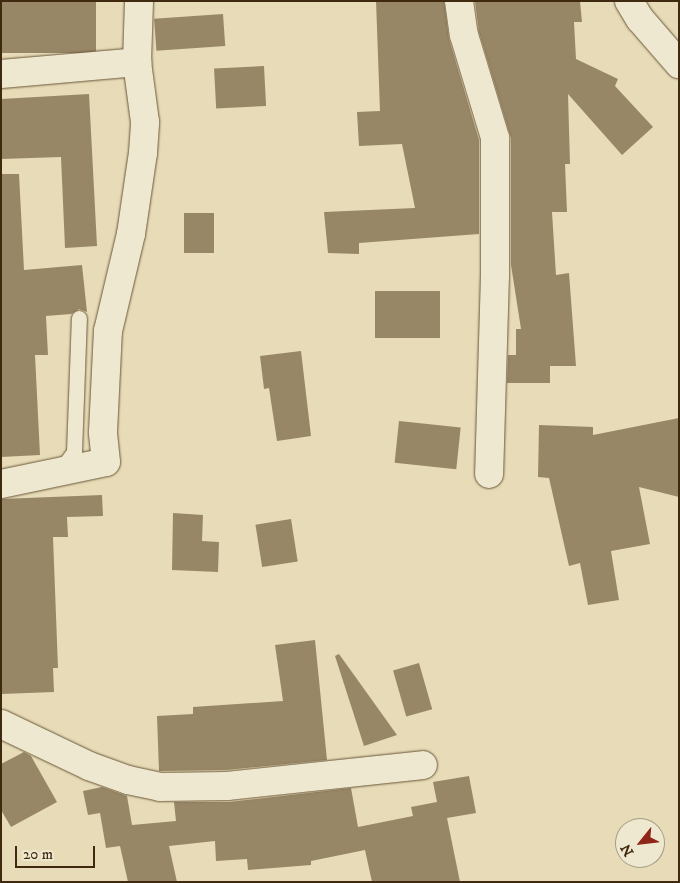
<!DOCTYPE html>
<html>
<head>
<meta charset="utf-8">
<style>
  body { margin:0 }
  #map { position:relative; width:680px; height:883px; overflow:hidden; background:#e7dcb7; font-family:"IM FELL DW Pica",serif }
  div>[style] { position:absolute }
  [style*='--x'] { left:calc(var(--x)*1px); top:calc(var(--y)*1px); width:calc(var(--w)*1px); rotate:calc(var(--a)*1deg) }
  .building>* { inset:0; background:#978766; transform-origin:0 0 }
  .roads { filter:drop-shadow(0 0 1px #6a5639) drop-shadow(0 0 1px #6a5639) }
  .service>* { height:15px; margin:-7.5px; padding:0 7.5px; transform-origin:7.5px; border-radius:7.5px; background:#efe8d0 }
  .minor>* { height:28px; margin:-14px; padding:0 14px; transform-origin:14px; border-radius:14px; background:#efe8d0 }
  span { translate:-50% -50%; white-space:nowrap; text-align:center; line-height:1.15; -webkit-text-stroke:4px #efe8d0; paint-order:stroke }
  .frame { position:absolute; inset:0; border:2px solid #402a0f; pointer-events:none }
  .north { position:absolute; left:615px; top:818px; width:50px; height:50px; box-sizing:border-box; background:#efe8d0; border:1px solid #a99c83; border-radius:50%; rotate:241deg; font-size:14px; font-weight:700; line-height:20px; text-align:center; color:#402a0f }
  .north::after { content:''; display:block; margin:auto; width:18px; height:22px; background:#8f2418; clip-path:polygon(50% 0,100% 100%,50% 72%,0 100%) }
  .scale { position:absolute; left:15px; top:846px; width:80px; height:22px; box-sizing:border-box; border:2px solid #402a0f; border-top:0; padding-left:6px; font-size:15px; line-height:18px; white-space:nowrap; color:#402a0f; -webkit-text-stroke:4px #efe8d0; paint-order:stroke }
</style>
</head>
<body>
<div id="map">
  <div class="building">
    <i style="left:1px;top:1px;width:95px;height:52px"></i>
    <i style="clip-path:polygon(376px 1px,444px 1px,449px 39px,479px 140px,479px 234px,359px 243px,359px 254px,328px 253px,324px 212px,415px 208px,402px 144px,359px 146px,357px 112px,380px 111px)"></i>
    <i style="clip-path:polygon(475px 1px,580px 1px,582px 22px,574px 22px,576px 59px,618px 79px,615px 86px,653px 127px,622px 155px,568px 94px,570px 164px,565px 164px,567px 212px,552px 212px,556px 275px,569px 273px,576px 366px,550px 366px,550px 383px,507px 383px,508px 355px,516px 355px,516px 329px,521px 329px,511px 265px,511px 138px,479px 32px)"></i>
    <i style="left:223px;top:14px;width:32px;height:69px;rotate:86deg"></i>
    <i style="left:264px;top:66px;width:40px;height:50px;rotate:87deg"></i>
    <i style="clip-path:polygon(89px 94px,97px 246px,65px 248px,61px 157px,1px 159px,1px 99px)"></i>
    <i style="clip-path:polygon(1px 174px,19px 174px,24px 270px,82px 265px,87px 312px,79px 309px,71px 314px,46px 316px,48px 355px,35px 355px,40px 455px,1px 457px)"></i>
    <i style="left:184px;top:213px;width:30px;height:40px"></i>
    <i style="left:375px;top:291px;width:65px;height:47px"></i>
    <i style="clip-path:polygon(301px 351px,311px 436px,277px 441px,269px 388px,264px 389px,260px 356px)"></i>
    <i style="clip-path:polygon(679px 418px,679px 497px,639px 487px,650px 544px,611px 551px,619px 600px,588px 605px,580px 563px,569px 566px,549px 478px,538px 477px,539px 425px,593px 427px,593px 435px)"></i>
    <i style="left:399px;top:421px;width:62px;height:42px;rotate:6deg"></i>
    <i style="clip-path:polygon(102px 495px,103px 516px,67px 517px,68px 537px,53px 537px,58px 668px,53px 668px,54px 692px,1px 694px,1px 499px)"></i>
    <i style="clip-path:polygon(173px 513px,203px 515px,202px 541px,219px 542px,218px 572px,172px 570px)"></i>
    <i style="left:291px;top:519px;width:43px;height:36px;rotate:81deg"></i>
    <i style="clip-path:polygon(315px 640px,327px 760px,226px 770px,159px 771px,157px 716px,193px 714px,193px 707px,283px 701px,275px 645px)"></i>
    <i style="clip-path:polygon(339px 654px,397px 735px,364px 746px,335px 656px)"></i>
    <i style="left:419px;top:663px;width:48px;height:27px;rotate:74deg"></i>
    <i style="clip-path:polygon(24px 752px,31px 756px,57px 802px,11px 827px,1px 810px,1px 764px)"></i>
    <i style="clip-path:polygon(469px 776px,476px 813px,447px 818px,460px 882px,372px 882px,365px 850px,311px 861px,311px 865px,248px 870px,247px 859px,216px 861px,215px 841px,169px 846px,177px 882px,128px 882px,120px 846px,106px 848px,100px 813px,88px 815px,83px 791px,102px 787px,127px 796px,132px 825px,176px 821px,174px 802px,229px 802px,351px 788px,358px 827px,413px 816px,411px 807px,437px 802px,433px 782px)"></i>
  </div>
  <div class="roads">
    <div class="service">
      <i style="--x:57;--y:466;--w:9;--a:-18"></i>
      <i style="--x:66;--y:463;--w:14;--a:-54"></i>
      <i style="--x:74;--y:452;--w:134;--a:-87.9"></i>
    </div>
    <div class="minor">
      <i style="--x:459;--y:1;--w:34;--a:82"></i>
      <i style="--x:464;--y:35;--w:108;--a:73.2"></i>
      <i style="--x:495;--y:138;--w:137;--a:90"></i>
      <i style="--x:495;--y:275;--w:199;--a:91.7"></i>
      <i style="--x:629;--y:1;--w:21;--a:59"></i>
      <i style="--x:640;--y:19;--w:60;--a:49.1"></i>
      <i style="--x:1;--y:74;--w:137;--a:-5"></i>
      <i style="--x:1;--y:484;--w:107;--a:-11.8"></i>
      <i style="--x:106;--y:462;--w:30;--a:-96"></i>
      <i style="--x:103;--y:432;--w:101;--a:-87.2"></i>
      <i style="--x:108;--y:331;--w:100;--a:-76.7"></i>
      <i style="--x:131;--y:234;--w:82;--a:-81.6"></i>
      <i style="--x:143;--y:153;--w:31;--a:-86"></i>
      <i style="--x:145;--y:122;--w:61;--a:-97.6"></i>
      <i style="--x:137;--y:62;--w:61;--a:-88.1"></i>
      <i style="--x:1;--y:724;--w:98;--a:25.5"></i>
      <i style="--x:89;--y:766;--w:41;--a:19.7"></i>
      <i style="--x:128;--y:780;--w:33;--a:12"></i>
      <i style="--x:160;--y:787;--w:67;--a:-0.9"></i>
      <i style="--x:227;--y:786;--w:197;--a:-6.1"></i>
    </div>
  </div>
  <div class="frame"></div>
  <div class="north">N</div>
  <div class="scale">20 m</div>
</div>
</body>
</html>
